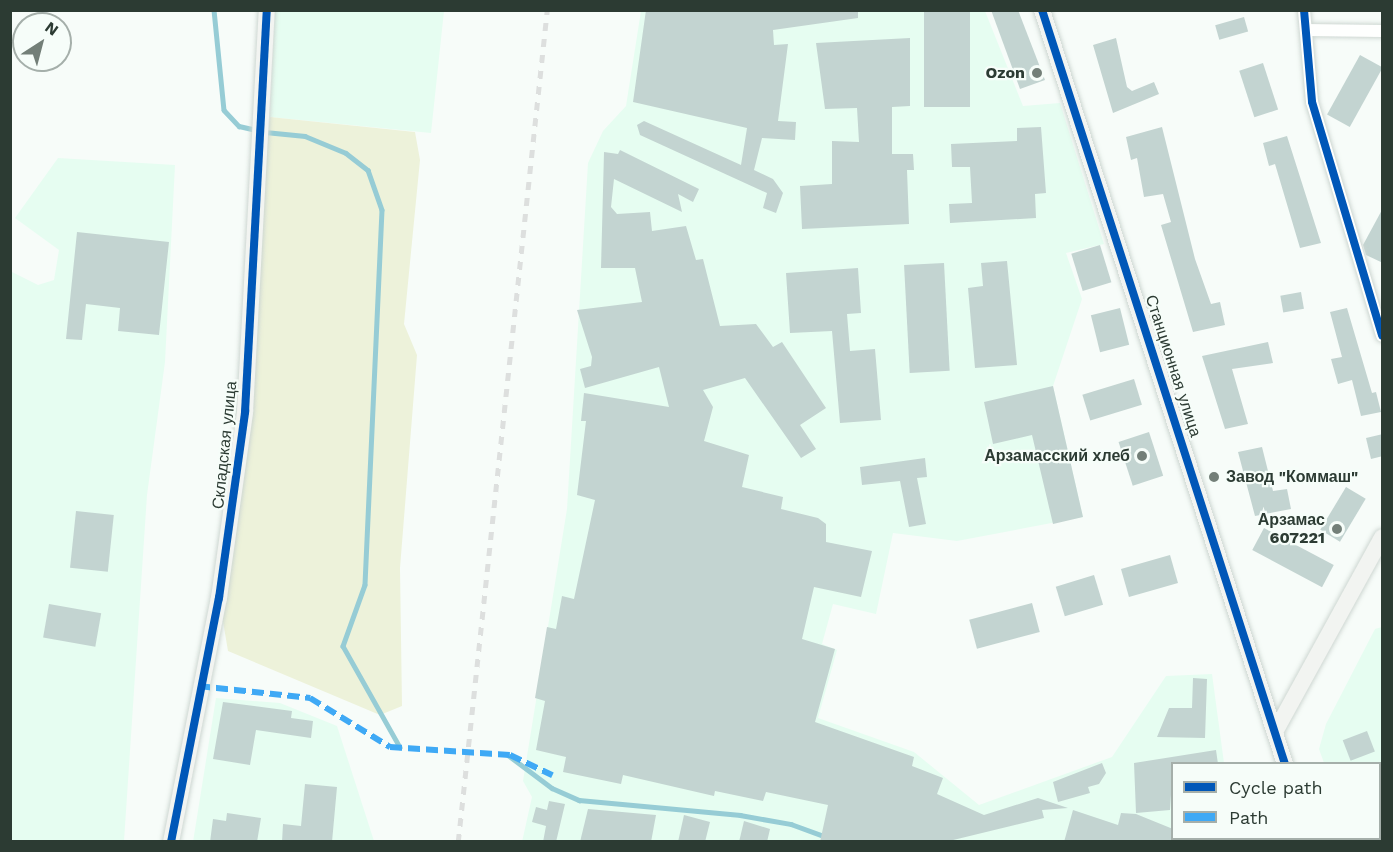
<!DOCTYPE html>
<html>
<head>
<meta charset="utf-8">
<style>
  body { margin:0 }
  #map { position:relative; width:1393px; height:852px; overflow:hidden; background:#f7fcf9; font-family:"Work Sans",sans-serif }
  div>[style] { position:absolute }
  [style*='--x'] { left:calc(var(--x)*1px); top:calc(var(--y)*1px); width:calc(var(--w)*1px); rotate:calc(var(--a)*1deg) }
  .built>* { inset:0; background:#e6fdf1 }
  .green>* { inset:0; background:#edf2da }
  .stream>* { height:4.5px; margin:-2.25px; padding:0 2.25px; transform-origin:2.25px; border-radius:2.25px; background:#96ccd5 }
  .building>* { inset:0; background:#c3d4d1; transform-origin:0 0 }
  .roads { filter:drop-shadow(0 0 2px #ced7d2) drop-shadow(0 0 2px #ced7d2) }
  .street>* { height:12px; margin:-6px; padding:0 6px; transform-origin:6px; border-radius:6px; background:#fefffe }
  .secondary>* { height:16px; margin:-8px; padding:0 8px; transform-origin:8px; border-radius:8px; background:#f2f4f1 }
  .rail>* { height:4.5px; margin-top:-2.25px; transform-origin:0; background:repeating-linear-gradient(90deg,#dddfde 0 8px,transparent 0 16px) }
  .quiet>* { height:6px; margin-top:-3px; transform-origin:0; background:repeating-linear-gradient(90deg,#3fa9f5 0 12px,transparent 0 18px) }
  .cycleway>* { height:8px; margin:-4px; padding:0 4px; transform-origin:4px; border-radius:4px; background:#0057b8 }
  .dots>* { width:16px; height:16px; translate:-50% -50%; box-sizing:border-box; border:3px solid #f6fdf9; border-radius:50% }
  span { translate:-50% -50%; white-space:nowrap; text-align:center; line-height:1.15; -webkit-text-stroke:4.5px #f6fdf9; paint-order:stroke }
  .poi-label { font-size:16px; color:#2c3b33; font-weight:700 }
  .right { translate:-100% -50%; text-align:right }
  .left { translate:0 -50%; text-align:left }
  .street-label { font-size:16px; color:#2c3b33 }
  .frame { position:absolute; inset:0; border:12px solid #2c3b33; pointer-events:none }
  .legend { position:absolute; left:1171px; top:762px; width:210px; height:78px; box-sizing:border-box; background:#f6fdf9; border:2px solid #a5afaa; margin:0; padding:8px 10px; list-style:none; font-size:18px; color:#2c3b33 }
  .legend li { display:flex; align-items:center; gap:12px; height:30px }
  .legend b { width:30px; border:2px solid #a5afaa }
  .north { position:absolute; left:12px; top:12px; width:60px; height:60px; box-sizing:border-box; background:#f6fdf9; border:2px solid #a5afaa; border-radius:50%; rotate:36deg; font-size:16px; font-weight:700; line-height:24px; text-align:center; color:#2c3b33 }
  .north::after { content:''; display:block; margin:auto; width:21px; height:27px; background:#737f78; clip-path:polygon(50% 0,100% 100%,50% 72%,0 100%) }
</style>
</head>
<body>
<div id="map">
  <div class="built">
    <i style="clip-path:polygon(275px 11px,444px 11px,431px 133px,270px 117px)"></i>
    <i style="clip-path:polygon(641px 11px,985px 11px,1023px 106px,1060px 103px,1104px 244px,1066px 253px,1082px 299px,1053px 386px,1083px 517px,957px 541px,893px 533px,876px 614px,833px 604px,822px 644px,837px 650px,818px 718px,914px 752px,979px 805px,1112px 757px,1166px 676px,1212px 674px,1224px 763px,1172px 764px,1172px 838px,1235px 841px,522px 842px,532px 797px,523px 781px,567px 509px,588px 163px,603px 131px,626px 106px)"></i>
    <i style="clip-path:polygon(58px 158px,175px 165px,165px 362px,147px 495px,124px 841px,11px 841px,10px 271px,38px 285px,54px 280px,59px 250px,15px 218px)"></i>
    <i style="clip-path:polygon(1382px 627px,1382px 841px,1347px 841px,1380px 838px,1380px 764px,1324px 763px,1319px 749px,1326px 724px,1375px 629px)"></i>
    <i style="clip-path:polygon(216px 698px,280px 703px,337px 726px,374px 841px,193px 842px)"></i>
  </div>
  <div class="green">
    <i style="clip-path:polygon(270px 117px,415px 132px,420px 160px,404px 324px,417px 355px,400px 568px,402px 706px,380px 715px,228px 651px,219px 598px)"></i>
  </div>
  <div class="stream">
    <i style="--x:214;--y:10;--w:100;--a:84.3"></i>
    <i style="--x:224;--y:110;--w:22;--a:47"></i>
    <i style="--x:239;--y:126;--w:18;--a:13"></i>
    <i style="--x:265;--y:132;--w:40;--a:5.7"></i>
    <i style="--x:305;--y:136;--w:44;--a:22.5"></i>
    <i style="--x:346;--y:153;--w:28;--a:38"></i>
    <i style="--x:368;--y:170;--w:42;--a:70.7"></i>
    <i style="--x:382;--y:210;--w:375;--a:92.6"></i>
    <i style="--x:365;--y:585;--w:65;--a:109.8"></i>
    <i style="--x:343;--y:646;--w:116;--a:60.6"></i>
    <i style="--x:508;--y:755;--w:55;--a:36.9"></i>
    <i style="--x:552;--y:788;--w:30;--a:24"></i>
    <i style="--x:579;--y:800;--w:162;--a:5.3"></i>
    <i style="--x:740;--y:815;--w:52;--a:10"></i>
    <i style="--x:791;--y:824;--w:37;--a:20"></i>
  </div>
  <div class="building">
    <i style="clip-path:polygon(646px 10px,858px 10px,858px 18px,773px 30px,774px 45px,788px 44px,778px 121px,796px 122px,795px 140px,762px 138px,754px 170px,773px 179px,783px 193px,776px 213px,763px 208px,767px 193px,640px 135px,637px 125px,644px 121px,741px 165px,747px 128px,633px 102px)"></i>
    <i style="left:924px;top:10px;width:46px;height:97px"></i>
    <i style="clip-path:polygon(991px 10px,1018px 10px,1045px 80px,1020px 89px)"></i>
    <i style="left:1244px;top:17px;width:15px;height:30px;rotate:74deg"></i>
    <i style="clip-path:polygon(910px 38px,910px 106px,892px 107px,892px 154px,913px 154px,914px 170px,907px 170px,909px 224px,802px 229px,800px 186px,832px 184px,832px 141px,859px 142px,857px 108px,825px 109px,816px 43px)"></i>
    <i style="clip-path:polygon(1116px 38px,1127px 87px,1132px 91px,1154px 82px,1159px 94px,1113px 113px,1093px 45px)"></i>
    <i style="left:1360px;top:55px;width:26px;height:68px;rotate:29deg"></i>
    <i style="left:1263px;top:63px;width:49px;height:25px;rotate:72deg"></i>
    <i style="clip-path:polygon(1041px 127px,1046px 193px,1035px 194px,1036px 218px,950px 223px,949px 204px,972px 203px,970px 167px,952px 167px,951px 144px,1017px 141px,1017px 128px)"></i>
    <i style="clip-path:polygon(1162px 127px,1195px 259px,1211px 304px,1220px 302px,1225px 325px,1193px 332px,1161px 225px,1171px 222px,1163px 194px,1144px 197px,1137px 158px,1131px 160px,1126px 137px)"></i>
    <i style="clip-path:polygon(1287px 136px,1321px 243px,1300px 248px,1275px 164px,1269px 166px,1263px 143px)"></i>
    <i style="clip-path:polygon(620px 150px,699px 189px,693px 202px,678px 194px,682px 212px,614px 179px,611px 207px,617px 214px,650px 212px,652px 231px,686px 226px,696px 260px,703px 259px,720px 326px,756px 324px,773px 347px,782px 342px,826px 408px,800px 425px,816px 449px,801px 458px,745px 378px,703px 390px,713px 407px,704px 441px,749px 455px,742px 487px,783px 497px,781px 509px,818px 518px,826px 524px,826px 542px,872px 551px,861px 597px,814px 587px,802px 639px,835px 649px,815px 722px,914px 757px,912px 766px,943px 778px,937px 794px,984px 815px,1038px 798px,1068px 808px,1042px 810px,1044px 818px,945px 842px,820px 842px,828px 805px,766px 792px,763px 801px,715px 791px,714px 796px,623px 775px,621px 784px,563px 772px,566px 757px,536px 750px,545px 701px,535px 698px,547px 627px,556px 629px,562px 596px,574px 599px,595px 500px,577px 495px,586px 421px,581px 421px,584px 393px,669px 407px,659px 367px,585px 388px,580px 369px,591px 366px,592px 357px,577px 310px,642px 302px,635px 268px,601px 268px,604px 152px,618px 154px)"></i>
    <i style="clip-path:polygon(1383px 208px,1383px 263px,1366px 255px,1363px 245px)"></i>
    <i style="clip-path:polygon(77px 232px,169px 242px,159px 335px,118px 331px,120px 308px,86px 304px,82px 340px,66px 339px)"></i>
    <i style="left:1100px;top:245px;width:39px;height:30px;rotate:73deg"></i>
    <i style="clip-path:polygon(1007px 261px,1017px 365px,975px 368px,968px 288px,983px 286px,981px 263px)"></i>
    <i style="left:944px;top:263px;width:108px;height:40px;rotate:87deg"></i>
    <i style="clip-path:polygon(858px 268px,861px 313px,847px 314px,850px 351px,875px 349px,881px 420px,840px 423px,832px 331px,790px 333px,786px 273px)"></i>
    <i style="left:1301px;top:292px;width:17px;height:21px;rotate:80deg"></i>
    <i style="left:1120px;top:308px;width:38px;height:30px;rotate:76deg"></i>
    <i style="clip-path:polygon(1347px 308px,1372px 393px,1376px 392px,1381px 412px,1361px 416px,1352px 380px,1338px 384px,1331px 359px,1342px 357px,1330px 312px)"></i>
    <i style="clip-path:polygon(1268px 342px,1273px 363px,1232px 369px,1248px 424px,1225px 429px,1202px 356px)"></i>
    <i style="left:1134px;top:379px;width:27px;height:54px;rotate:73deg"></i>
    <i style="clip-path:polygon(1053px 386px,1083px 517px,1053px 524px,1032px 435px,993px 444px,984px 402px)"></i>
    <i style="left:1149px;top:432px;width:46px;height:32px;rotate:72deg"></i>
    <i style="clip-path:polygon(1383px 434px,1383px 456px,1371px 459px,1366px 438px)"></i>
    <i style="clip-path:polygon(1262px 447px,1273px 491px,1287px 489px,1291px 509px,1255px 516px,1238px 452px)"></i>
    <i style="clip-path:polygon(925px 458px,927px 477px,917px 478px,926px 524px,909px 527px,900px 481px,862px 485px,860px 467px)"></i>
    <i style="left:1346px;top:487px;width:23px;height:50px;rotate:31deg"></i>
    <i style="left:76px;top:511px;width:38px;height:57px;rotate:6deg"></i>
    <i style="left:1264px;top:528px;width:79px;height:25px;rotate:28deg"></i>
    <i style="left:1170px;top:555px;width:29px;height:51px;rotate:74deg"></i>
    <i style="left:1094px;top:575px;width:31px;height:40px;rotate:73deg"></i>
    <i style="left:1032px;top:603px;width:30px;height:65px;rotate:75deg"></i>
    <i style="left:49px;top:604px;width:53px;height:34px;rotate:10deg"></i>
    <i style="clip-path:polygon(1193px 678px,1207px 679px,1205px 738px,1157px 737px,1169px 708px,1192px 708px)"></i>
    <i style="clip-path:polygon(223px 702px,292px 711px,291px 718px,313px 721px,311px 738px,256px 730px,250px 765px,213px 759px)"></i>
    <i style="left:1367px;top:731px;width:22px;height:26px;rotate:69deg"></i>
    <i style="clip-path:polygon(1216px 750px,1218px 764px,1173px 764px,1170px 810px,1136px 813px,1134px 763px)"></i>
    <i style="clip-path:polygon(1102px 763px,1106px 773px,1099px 784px,1088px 787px,1090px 793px,1058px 802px,1053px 782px)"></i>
    <i style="clip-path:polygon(305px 784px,337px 787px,332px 842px,282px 842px,283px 824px,301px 826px)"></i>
    <i style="clip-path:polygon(549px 801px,565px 804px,556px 842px,543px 842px,546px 826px,532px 822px,536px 807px,547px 810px)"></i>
    <i style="clip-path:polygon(588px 809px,656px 815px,651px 842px,580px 842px)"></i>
    <i style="clip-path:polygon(1073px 810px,1118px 825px,1121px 813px,1136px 814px,1173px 829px,1173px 842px,1064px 842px)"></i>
    <i style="clip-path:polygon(227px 813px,261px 818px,257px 842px,210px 842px,213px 819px,226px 821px)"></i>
    <i style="clip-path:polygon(684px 815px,710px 822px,705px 842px,678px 842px)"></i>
    <i style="clip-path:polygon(744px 821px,770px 829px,767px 842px,739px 842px)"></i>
  </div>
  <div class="roads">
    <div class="street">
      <i style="--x:1304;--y:10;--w:92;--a:85"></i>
      <i style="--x:1312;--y:102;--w:244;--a:73.3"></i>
      <i style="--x:1306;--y:30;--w:76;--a:0.8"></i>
    </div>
    <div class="secondary">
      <i style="--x:1042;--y:10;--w:792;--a:72.14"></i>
      <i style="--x:1275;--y:732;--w:222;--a:-61.2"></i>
      <i style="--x:1309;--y:838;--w:4;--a:76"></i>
      <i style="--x:171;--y:842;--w:249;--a:-78.9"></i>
      <i style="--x:219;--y:598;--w:188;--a:-82"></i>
      <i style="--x:245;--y:412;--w:403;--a:-86.9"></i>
    </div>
  </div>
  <div class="rail">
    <i style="--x:458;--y:842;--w:837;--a:-83.89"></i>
  </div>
  <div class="quiet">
    <i style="--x:198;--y:686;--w:113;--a:6.1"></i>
    <i style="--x:310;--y:698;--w:94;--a:31.5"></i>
    <i style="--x:390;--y:747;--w:120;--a:3.8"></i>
    <i style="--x:510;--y:755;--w:47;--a:25.5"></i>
  </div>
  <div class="cycleway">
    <i style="--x:1042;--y:10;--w:792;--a:72.14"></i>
    <i style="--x:1304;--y:10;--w:92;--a:85"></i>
    <i style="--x:1312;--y:102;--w:244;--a:73.3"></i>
    <i style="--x:171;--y:842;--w:249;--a:-78.9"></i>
    <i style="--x:219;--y:598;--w:188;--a:-82"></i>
    <i style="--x:245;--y:412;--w:403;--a:-86.9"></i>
  </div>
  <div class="dots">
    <i style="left:1037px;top:73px;background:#737f78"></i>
    <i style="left:1142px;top:456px;background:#737f78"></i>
    <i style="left:1214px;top:477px;background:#737f78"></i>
    <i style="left:1337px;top:529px;background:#737f78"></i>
  </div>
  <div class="poi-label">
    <span class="right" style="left:1025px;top:73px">Ozon</span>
    <span class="right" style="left:1130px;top:456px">Арзамасский хлеб</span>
    <span class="left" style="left:1226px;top:477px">Завод "Коммаш"</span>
    <span class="right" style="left:1325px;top:529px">Арзамас<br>607221</span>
  </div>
  <div class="street-label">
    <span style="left:1173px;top:366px;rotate:72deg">Станционная улица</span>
    <span style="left:225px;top:445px;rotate:-84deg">Складская улица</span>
  </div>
  <div class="frame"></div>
  <ul class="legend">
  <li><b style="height:8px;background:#0057b8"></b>Cycle path</li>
  <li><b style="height:8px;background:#3fa9f5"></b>Path</li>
  </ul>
  <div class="north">N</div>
</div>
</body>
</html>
